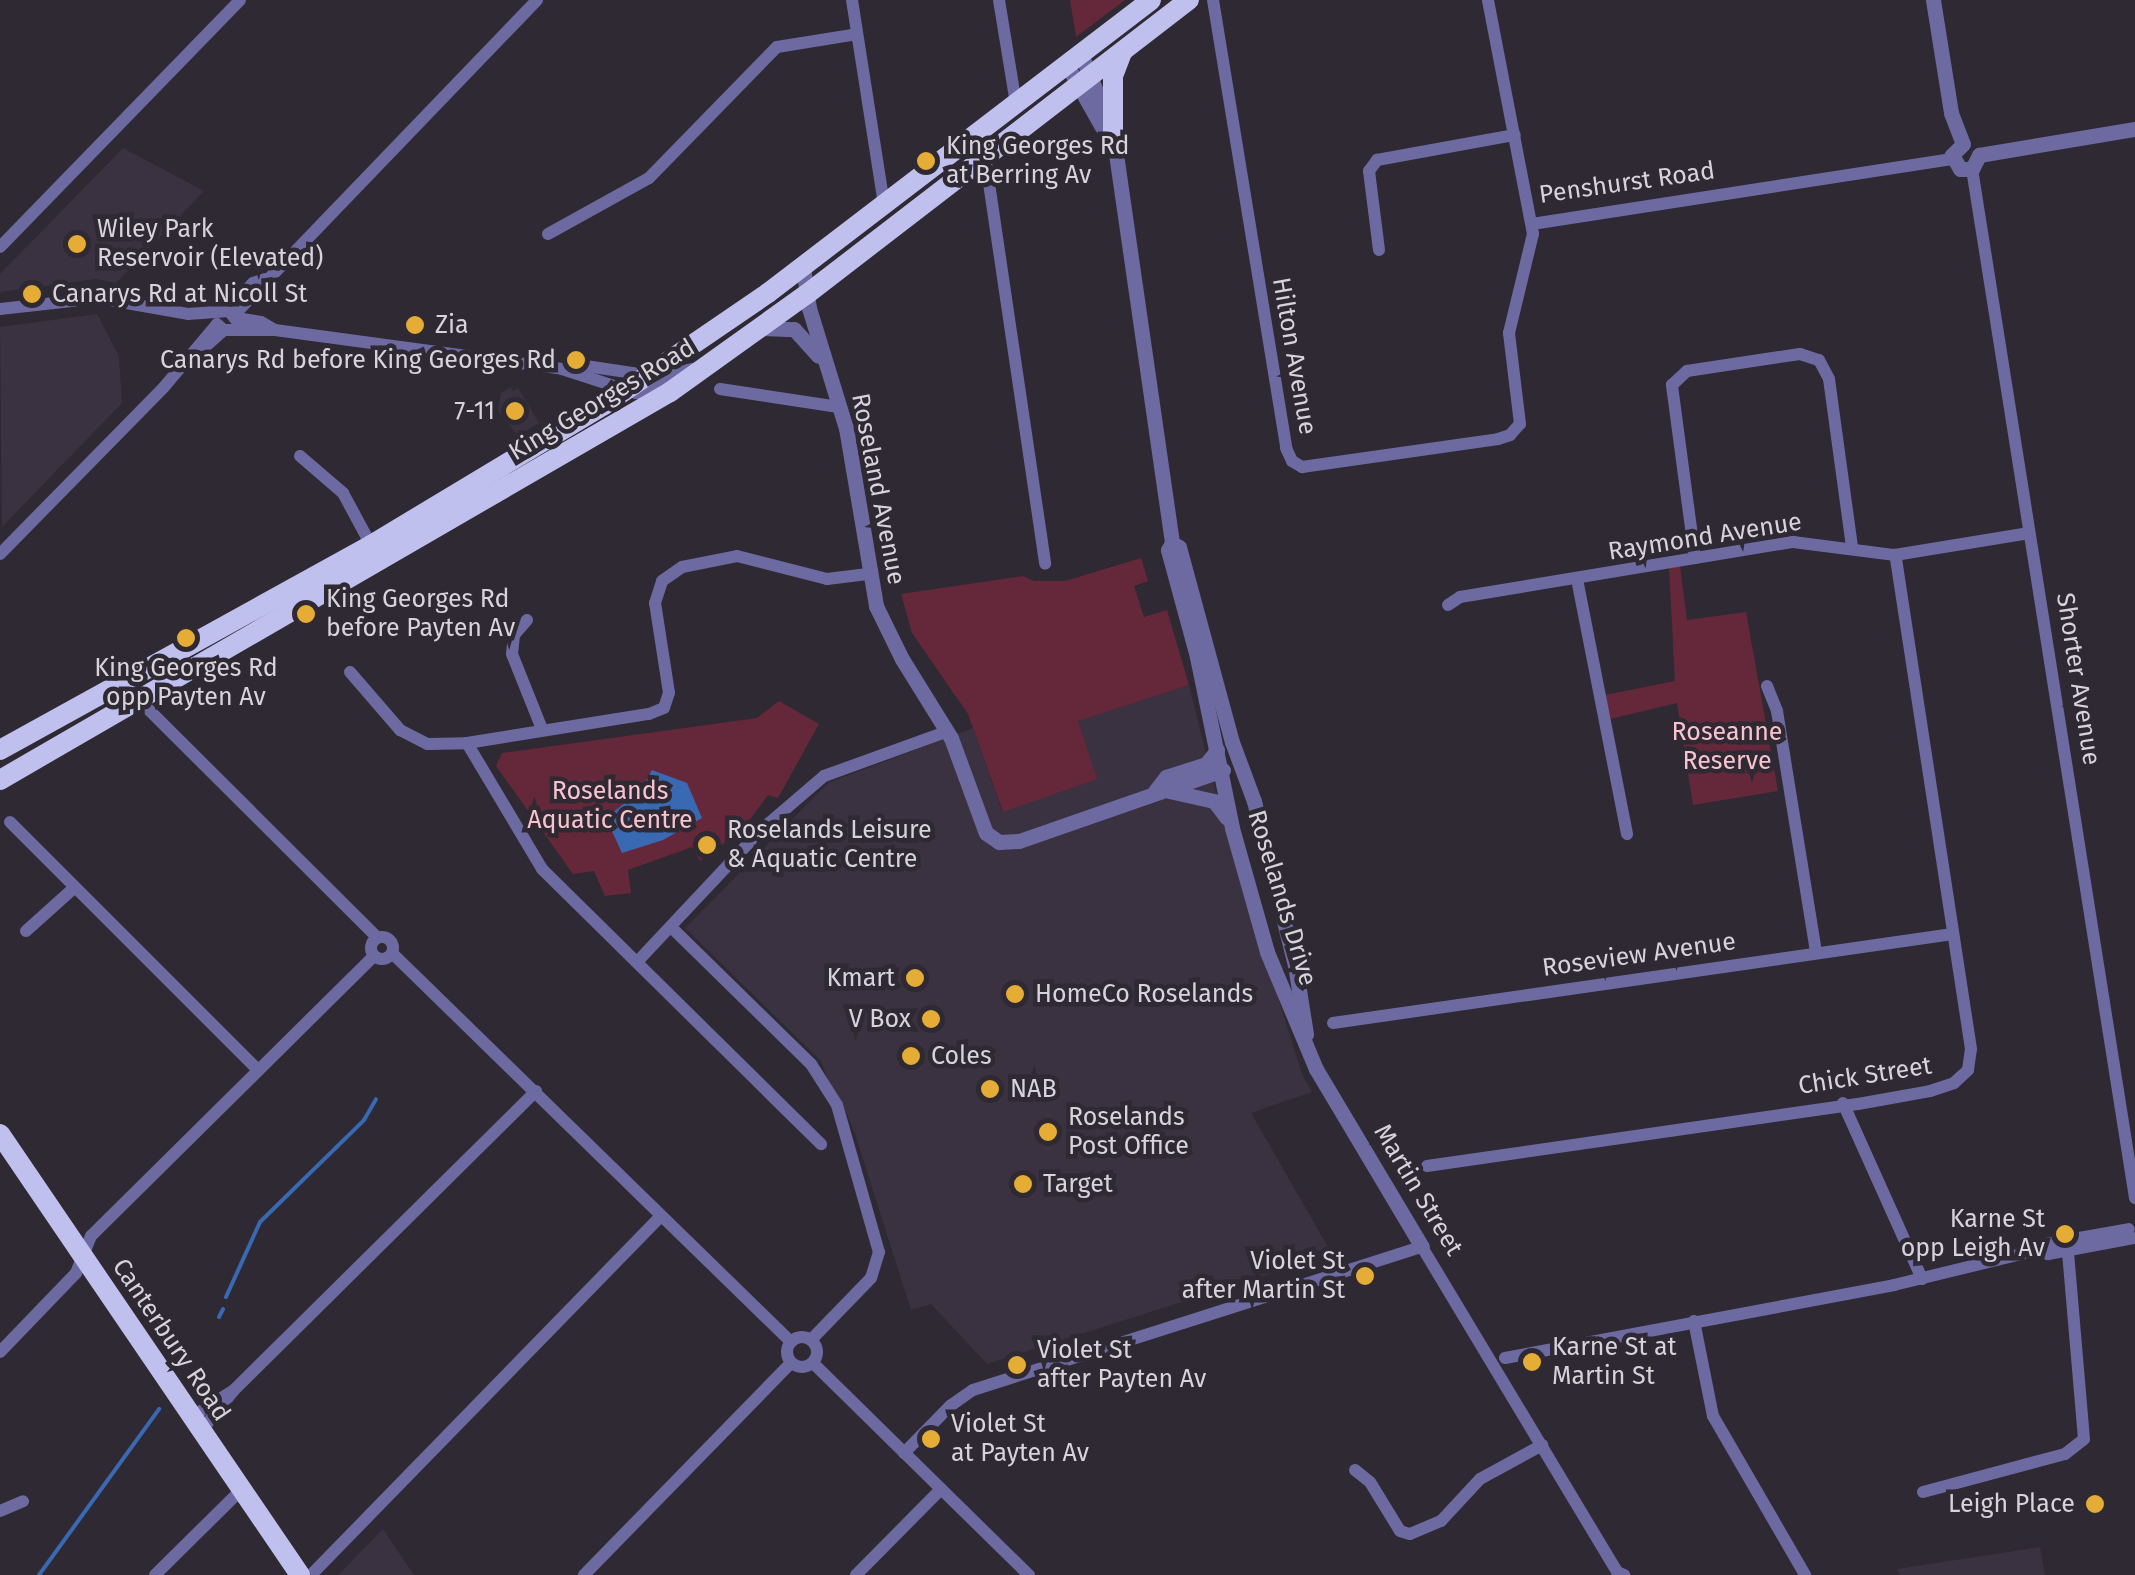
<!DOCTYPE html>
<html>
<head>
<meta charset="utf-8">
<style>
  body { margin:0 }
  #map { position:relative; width:2135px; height:1575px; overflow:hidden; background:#2e2932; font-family:"Fira Sans",sans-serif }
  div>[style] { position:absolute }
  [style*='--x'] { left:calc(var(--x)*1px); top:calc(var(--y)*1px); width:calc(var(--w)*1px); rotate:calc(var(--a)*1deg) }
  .built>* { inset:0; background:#3a3240 }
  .green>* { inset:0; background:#65283b }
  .water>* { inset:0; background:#3869b2 }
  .stream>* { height:4px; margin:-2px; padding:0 2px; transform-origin:2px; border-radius:2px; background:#3869b2 }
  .minor>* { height:12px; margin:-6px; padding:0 6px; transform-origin:6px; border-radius:6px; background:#6c6aa1 }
  .minor>.ring { margin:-6px; padding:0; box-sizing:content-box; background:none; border:12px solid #6c6aa1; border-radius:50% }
  .tertiary>* { height:15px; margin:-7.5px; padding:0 7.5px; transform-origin:7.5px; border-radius:7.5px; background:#6c6aa1 }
  .trunk>* { height:20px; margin:-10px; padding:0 10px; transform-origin:10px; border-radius:10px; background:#c0c0ef }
  .dots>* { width:28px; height:28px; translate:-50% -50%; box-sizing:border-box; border:5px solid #2e2932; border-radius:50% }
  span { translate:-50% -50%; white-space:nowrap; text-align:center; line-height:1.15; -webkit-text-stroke:9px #2e2932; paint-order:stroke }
  .poi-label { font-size:25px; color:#d6d3d9 }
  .left { translate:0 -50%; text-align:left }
  .right { translate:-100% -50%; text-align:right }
  .street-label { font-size:25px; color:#d6d3d9 }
  .park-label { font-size:25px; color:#f8c2ce }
</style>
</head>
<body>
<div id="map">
  <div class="built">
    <i style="clip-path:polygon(123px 148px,204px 191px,116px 283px,96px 279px,0 292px,0 274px)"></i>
    <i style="clip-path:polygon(97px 314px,119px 356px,122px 403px,2px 527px,0 327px)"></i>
    <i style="clip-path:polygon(510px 387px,513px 391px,518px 388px,539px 423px,518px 436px,498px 411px,501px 393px)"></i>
    <i style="clip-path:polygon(1189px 685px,1223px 821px,1302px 1074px,1312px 1092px,1251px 1113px,1332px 1254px,987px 1364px,931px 1304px,911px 1310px,855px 1134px,842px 1102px,836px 1101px,821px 1061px,685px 928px,828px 783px,973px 728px,1002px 811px,1077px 721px)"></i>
    <i style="clip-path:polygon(383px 1529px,414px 1575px,338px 1575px)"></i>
    <i style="clip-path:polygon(2040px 1547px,2045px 1575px,1900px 1575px,1897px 1569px)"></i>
  </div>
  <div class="green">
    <i style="clip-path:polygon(1070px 0,1125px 0,1076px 37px)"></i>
    <i style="clip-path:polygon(1141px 558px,1148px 581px,1134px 586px,1144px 617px,1167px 610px,1189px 685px,1078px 721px,1097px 779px,1003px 812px,968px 714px,912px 633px,901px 594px,1023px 576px,1034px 581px,1065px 581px)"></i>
    <i style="clip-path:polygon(1680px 566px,1687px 620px,1746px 612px,1778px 791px,1693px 805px,1677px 703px,1610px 719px,1605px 695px,1675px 681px,1669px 568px)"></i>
    <i style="clip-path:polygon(779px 701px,819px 724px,778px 798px,768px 795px,734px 841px,731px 838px,700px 861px,692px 847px,628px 870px,631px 893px,605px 896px,594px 871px,573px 874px,496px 766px,502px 753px,757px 718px)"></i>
  </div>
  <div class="water">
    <i style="clip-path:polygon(652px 770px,687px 783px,702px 818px,663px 840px,622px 853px,606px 818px,641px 790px)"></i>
  </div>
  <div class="stream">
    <i style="--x:226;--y:1297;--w:82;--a:-65.6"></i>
    <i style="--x:260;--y:1222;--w:146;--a:-44.4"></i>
    <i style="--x:364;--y:1120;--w:24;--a:-60"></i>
    <i style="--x:219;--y:1317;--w:9;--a:-63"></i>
    <i style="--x:39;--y:1575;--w:205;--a:-54.1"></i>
  </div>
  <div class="minor">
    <i style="--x:852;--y:0;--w:206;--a:81.1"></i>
    <i style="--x:999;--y:0;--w:105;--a:80.7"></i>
    <i style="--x:1213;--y:0;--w:454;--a:80.7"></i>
    <i style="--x:1286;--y:448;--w:14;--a:65"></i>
    <i style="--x:1292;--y:461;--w:12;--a:31"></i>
    <i style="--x:1302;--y:467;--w:198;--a:-8.1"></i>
    <i style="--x:1498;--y:439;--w:13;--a:-18"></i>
    <i style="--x:1510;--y:435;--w:15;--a:-48"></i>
    <i style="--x:1520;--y:424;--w:92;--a:-96.9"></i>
    <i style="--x:1509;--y:333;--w:102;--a:-76.4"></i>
    <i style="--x:1533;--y:234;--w:238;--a:-100.9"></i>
    <i style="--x:985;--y:156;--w:412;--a:81.6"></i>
    <i style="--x:1972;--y:169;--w:1042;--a:81"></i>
    <i style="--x:1532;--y:224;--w:425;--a:-8.8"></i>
    <i style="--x:548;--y:234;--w:115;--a:-29"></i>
    <i style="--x:649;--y:178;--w:183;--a:-45.7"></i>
    <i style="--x:777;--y:47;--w:81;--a:-9.2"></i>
    <i style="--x:0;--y:247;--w:344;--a:-45.8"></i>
    <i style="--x:1379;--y:250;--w:80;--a:-97.2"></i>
    <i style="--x:1369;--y:171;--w:14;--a:-54"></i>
    <i style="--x:1377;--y:160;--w:140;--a:-10.3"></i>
    <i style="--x:0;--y:309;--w:99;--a:-6.4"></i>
    <i style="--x:98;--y:298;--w:91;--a:10.1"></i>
    <i style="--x:188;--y:314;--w:41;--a:-4.2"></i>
    <i style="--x:229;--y:311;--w:11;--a:52"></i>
    <i style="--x:226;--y:311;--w:39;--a:-46"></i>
    <i style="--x:253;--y:283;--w:13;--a:-18"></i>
    <i style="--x:234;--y:315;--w:437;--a:-46.1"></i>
    <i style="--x:236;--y:318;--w:25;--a:9"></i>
    <i style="--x:261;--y:322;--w:16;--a:30"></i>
    <i style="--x:217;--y:324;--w:9;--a:41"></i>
    <i style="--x:224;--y:330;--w:51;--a:0"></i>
    <i style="--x:275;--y:330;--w:290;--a:7.7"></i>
    <i style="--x:562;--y:369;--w:78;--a:18"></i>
    <i style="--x:636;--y:393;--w:14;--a:-12"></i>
    <i style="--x:650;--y:390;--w:36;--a:-32"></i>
    <i style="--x:681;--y:371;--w:17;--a:-10"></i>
    <i style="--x:188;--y:362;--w:48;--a:-41.6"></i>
    <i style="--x:562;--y:369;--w:17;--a:-13"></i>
    <i style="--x:579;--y:365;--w:69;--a:8.4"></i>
    <i style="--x:720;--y:389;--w:120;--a:8.6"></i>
    <i style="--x:300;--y:456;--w:57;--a:40.7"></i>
    <i style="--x:343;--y:493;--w:59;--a:61.7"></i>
    <i style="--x:0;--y:554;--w:234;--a:-45.5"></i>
    <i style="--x:164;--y:387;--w:82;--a:-49.9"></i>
    <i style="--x:1695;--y:558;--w:175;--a:-97.6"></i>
    <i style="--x:1672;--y:385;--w:21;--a:-43"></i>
    <i style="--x:1687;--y:371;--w:114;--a:-8.6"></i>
    <i style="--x:1800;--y:354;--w:20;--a:18"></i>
    <i style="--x:1819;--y:360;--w:21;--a:62"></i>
    <i style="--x:1829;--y:379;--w:171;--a:82.2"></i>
    <i style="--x:1577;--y:579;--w:260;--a:78.9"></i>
    <i style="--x:1448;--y:605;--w:14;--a:-34"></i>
    <i style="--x:1460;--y:597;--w:338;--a:-9.4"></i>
    <i style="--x:1793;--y:542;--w:103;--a:7.3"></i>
    <i style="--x:1895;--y:555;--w:136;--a:-9.3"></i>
    <i style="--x:527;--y:620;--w:20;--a:131"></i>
    <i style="--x:514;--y:635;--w:19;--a:96"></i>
    <i style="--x:512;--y:654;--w:81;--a:68.2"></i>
    <i style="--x:350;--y:672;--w:77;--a:49.2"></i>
    <i style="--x:400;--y:730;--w:31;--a:27"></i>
    <i style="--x:428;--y:744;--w:39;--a:-1"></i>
    <i style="--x:467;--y:743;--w:184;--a:-9.1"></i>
    <i style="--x:649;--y:714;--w:16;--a:-22"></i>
    <i style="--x:664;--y:708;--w:16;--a:-72"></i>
    <i style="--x:669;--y:693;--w:91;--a:-98.8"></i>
    <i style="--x:655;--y:603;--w:23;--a:-72"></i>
    <i style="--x:662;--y:581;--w:24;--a:-35"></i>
    <i style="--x:682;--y:567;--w:56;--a:-11.3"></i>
    <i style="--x:737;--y:556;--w:93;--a:14.3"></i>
    <i style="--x:827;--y:579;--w:41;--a:-7"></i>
    <i style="--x:1767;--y:686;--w:27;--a:68"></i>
    <i style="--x:1777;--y:711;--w:244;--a:80.8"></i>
    <i style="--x:139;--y:700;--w:336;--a:44.9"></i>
    <i style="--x:467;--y:743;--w:147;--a:59.2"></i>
    <i style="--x:542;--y:869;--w:392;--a:44.6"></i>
    <i style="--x:10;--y:822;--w:349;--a:45"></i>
    <i style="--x:671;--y:927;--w:196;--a:44.4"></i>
    <i style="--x:811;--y:1064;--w:49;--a:57.6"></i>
    <i style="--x:837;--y:1105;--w:153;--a:74.1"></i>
    <i style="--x:879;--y:1252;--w:27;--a:107"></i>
    <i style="--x:871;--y:1278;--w:86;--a:134.1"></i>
    <i style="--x:26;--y:931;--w:64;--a:-41.9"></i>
    <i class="ring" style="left:371px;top:937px;width:10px;height:10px"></i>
    <i style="--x:392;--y:953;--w:557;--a:44.27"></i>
    <i style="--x:637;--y:962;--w:181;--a:-46.8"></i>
    <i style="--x:761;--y:830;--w:83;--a:-40.6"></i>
    <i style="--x:824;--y:776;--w:132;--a:-19.9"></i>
    <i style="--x:1333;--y:1023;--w:626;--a:-8.17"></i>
    <i style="--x:1843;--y:1103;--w:193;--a:65.8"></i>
    <i style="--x:1427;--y:1166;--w:435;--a:-8.2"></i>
    <i style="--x:1858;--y:1104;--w:73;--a:-10.2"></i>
    <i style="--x:1930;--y:1091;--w:25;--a:-18"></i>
    <i style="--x:1954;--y:1083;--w:19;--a:-43"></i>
    <i style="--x:1968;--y:1070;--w:21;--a:-82"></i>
    <i style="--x:1971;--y:1049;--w:500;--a:-98.7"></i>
    <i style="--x:2038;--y:1250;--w:11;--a:22"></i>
    <i style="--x:2048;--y:1254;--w:87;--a:-10.5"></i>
    <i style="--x:1694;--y:1321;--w:97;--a:78.7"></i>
    <i style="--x:1713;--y:1416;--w:184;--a:59.9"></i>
    <i class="ring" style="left:787px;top:1337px;width:18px;height:18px"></i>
    <i style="--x:0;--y:1352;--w:110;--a:-46.1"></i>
    <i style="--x:76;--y:1273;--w:40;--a:-68"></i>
    <i style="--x:91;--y:1236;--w:398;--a:-44.7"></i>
    <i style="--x:1505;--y:1358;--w:396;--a:-10.6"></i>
    <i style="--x:1894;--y:1285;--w:148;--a:-13.7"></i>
    <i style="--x:2038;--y:1250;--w:9;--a:-41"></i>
    <i style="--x:2045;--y:1244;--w:85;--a:-10.1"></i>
    <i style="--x:813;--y:1363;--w:303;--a:44.5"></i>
    <i style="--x:193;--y:1416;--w:49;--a:-32.4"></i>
    <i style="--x:234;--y:1390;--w:425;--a:-44.7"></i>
    <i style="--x:202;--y:1430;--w:51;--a:-51.3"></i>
    <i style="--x:904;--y:1453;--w:66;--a:-45.6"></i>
    <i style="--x:950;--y:1406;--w:28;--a:-35"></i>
    <i style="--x:973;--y:1390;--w:471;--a:-17.7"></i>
    <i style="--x:1422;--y:1247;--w:379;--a:59"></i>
    <i style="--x:1617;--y:1572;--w:8;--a:23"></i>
    <i style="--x:1355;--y:1470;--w:19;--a:39"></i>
    <i style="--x:1370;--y:1482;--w:57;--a:58.5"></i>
    <i style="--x:1400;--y:1531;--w:10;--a:17"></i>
    <i style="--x:1410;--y:1534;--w:34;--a:-23"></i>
    <i style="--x:1441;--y:1521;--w:57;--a:-47.1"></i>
    <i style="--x:1480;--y:1479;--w:71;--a:-28.7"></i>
    <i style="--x:1923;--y:1492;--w:147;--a:-15"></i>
    <i style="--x:2065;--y:1454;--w:24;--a:-38"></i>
    <i style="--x:2084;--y:1439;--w:199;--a:-94.9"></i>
    <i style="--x:0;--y:1511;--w:25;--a:-23"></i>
    <i style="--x:155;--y:1575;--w:122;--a:-44.7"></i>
    <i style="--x:311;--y:1575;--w:501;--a:-45.73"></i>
    <i style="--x:584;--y:1575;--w:296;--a:-45.7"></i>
    <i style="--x:856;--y:1575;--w:121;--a:-45.3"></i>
  </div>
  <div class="tertiary">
    <i style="--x:1933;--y:0;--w:114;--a:80.9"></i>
    <i style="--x:1951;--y:113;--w:33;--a:69"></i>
    <i style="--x:1081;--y:54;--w:85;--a:67.9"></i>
    <i style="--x:1113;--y:133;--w:414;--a:81.8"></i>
    <i style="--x:1172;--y:543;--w:8;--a:120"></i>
    <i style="--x:1168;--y:550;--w:111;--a:74.8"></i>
    <i style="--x:1197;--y:657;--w:175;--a:78.4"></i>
    <i style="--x:1232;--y:828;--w:129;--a:74.2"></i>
    <i style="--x:1267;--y:952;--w:127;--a:67.3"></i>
    <i style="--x:1316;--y:1069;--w:207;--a:59.2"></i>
    <i style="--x:1067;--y:65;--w:71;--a:60.6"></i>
    <i style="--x:1963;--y:144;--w:16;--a:135"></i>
    <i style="--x:1952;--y:155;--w:16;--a:60"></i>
    <i style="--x:1960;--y:169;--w:12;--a:0"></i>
    <i style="--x:1972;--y:169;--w:16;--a:-63"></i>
    <i style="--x:1979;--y:155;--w:158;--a:-9.5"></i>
    <i style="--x:803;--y:267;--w:41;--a:81.7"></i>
    <i style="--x:809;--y:308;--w:126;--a:72.9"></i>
    <i style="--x:846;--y:428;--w:181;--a:80.4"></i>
    <i style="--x:876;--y:606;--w:59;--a:63.9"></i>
    <i style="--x:902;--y:659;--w:93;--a:58.2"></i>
    <i style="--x:951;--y:738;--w:101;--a:69.8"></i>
    <i style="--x:986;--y:833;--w:16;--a:35"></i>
    <i style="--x:999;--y:842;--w:20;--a:-3"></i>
    <i style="--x:1019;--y:841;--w:216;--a:-19.2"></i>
    <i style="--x:760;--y:328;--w:34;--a:2"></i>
    <i style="--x:794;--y:329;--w:36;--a:48"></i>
    <i style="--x:1172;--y:543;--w:8;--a:30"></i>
    <i style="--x:1179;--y:547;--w:202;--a:74.8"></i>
    <i style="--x:1232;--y:742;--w:63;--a:69.6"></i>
    <i style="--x:1254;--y:801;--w:169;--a:76"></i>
    <i style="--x:1295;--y:965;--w:70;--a:80.9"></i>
    <i style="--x:1155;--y:791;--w:18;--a:-52"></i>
    <i style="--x:1166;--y:777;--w:42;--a:-18"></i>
    <i style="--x:1206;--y:764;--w:18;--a:-52"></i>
    <i style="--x:1169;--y:791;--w:46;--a:12.5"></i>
    <i style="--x:1214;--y:801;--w:21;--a:53"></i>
  </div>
  <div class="trunk">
    <i style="--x:1113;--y:133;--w:57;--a:-90"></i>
    <i style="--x:1113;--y:76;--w:26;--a:-69"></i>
    <i style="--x:0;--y:750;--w:424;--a:-28.9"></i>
    <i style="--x:371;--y:545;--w:272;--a:-31"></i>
    <i style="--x:604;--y:405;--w:199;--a:-34.3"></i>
    <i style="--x:768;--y:293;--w:482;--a:-37.4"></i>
    <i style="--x:0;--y:780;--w:774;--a:-30.08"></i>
    <i style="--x:670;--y:392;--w:168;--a:-35.6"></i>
    <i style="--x:807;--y:294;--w:482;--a:-37.6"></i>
    <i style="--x:0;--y:1134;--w:533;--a:55.77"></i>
  </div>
  <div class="dots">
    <i style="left:926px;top:161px;background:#e5ad35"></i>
    <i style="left:77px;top:244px;background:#e5ad35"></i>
    <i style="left:32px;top:294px;background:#e5ad35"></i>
    <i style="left:415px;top:325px;background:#e5ad35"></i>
    <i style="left:576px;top:360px;background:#e5ad35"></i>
    <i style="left:515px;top:411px;background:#e5ad35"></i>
    <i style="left:306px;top:614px;background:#e5ad35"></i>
    <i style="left:186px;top:638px;background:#e5ad35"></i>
    <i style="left:707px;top:845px;background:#e5ad35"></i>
    <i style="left:915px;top:978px;background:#e5ad35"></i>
    <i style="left:1015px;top:994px;background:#e5ad35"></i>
    <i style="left:931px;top:1019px;background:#e5ad35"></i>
    <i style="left:911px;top:1056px;background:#e5ad35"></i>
    <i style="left:990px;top:1089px;background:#e5ad35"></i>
    <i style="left:1048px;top:1132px;background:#e5ad35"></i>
    <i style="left:1023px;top:1184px;background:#e5ad35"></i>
    <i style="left:2065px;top:1234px;background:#e5ad35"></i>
    <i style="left:1365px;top:1276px;background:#e5ad35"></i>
    <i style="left:1532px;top:1362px;background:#e5ad35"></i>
    <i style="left:1017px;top:1365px;background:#e5ad35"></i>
    <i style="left:931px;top:1439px;background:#e5ad35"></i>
    <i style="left:2095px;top:1504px;background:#e5ad35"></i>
  </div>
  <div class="poi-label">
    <span class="left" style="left:946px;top:161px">King Georges Rd<br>at Berring Av</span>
    <span class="left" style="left:97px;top:244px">Wiley Park<br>Reservoir (Elevated)</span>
    <span class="left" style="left:52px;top:294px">Canarys Rd at Nicoll St</span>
    <span class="left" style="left:435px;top:325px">Zia</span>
    <span class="right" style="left:556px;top:360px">Canarys Rd before King Georges Rd</span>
    <span class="right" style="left:495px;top:411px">7-11</span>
    <span class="left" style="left:326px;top:614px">King Georges Rd<br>before Payten Av</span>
    <span style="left:186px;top:683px">King Georges Rd<br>opp Payten Av</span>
    <span class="left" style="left:727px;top:845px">Roselands Leisure<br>&amp; Aquatic Centre</span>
    <span class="right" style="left:895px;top:978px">Kmart</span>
    <span class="left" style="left:1035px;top:994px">HomeCo Roselands</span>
    <span class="right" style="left:911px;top:1019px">V Box</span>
    <span class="left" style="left:931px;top:1056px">Coles</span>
    <span class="left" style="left:1010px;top:1089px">NAB</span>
    <span class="left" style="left:1068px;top:1132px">Roselands<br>Post Office</span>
    <span class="left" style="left:1043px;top:1184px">Target</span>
    <span class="right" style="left:2045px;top:1234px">Karne St<br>opp Leigh Av</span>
    <span class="right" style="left:1345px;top:1276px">Violet St<br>after Martin St</span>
    <span class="left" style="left:1552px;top:1362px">Karne St at<br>Martin St</span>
    <span class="left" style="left:1037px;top:1365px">Violet St<br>after Payten Av</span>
    <span class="left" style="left:951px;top:1439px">Violet St<br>at Payten Av</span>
    <span class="right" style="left:2075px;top:1504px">Leigh Place</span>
  </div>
  <div class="street-label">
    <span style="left:1627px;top:183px;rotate:-8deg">Penshurst Road</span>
    <span style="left:1294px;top:356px;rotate:80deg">Hilton Avenue</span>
    <span style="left:602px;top:400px;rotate:-31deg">King Georges Road</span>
    <span style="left:878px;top:489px;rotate:79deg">Roseland Avenue</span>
    <span style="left:1705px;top:537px;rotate:-9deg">Raymond Avenue</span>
    <span style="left:2078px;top:679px;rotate:81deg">Shorter Avenue</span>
    <span style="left:1282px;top:898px;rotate:73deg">Roselands Drive</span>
    <span style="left:1639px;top:955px;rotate:-8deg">Roseview Avenue</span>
    <span style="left:1865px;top:1076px;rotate:-9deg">Chick Street</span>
    <span style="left:1418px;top:1190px;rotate:59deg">Martin Street</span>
    <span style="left:171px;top:1340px;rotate:56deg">Canterbury Road</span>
  </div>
  <div class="park-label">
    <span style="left:1727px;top:747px">Roseanne<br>Reserve</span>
    <span style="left:610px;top:806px">Roselands<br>Aquatic Centre</span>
  </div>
</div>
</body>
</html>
